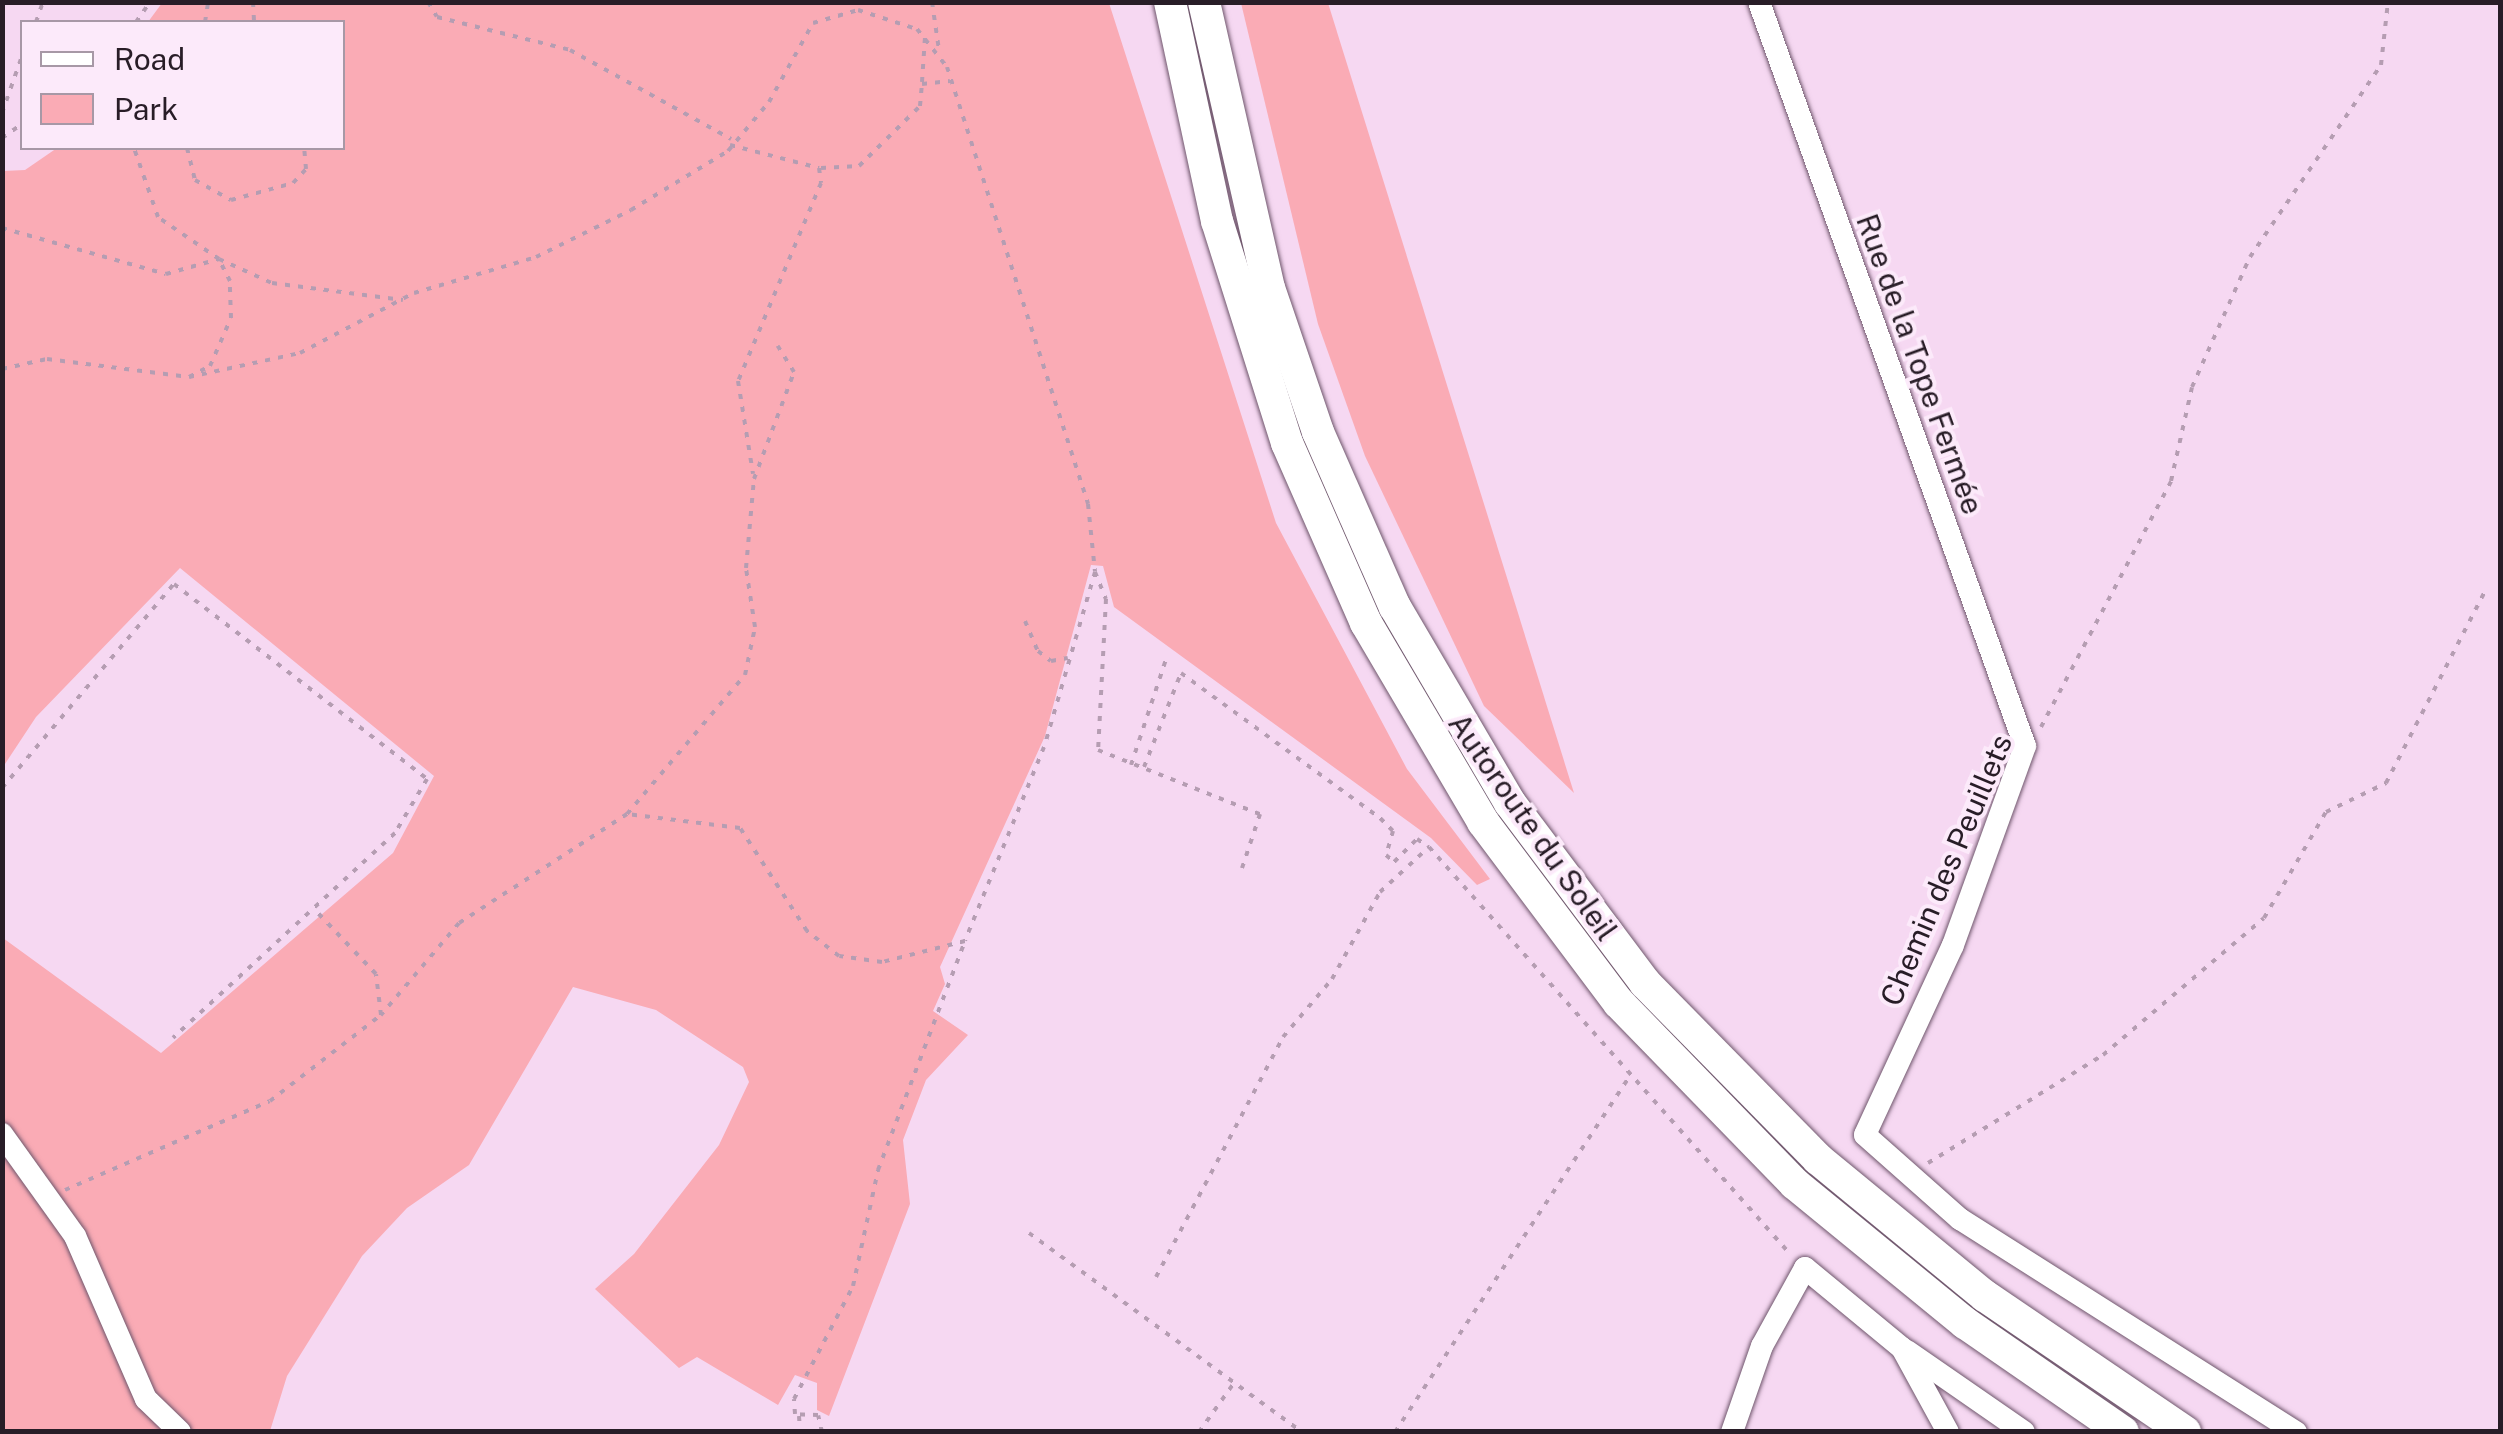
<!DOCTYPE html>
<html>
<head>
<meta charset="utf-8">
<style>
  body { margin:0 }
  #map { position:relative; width:2503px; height:1434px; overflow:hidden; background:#f6d8f2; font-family:"Public Sans",sans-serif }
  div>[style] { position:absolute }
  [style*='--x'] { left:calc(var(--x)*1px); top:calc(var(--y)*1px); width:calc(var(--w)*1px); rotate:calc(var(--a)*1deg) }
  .green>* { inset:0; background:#faabb5 }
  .path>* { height:4px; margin-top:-2px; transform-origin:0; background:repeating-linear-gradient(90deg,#b59db2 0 5px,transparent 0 13px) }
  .roads { filter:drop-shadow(0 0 2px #6f566c) drop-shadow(0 0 2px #6f566c) }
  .minor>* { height:22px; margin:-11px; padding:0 11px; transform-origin:11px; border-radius:11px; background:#fff }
  .highway>* { height:32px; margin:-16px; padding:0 16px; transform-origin:16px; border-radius:16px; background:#fff }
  span { translate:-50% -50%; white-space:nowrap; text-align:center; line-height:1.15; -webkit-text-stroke:8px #fceafa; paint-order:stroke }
  .street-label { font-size:30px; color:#281d27 }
  .frame { position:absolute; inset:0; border:5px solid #281d27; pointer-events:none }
  .legend { position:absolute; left:20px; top:20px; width:325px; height:130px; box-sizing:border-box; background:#fceafa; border:2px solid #a798a6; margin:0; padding:12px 18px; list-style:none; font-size:30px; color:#281d27 }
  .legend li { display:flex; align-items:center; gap:20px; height:50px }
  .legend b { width:50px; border:2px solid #a798a6 }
</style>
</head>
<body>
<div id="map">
  <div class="green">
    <i style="clip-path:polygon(162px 3px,1109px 3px,1276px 523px,1407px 769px,1490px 879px,1477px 885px,1431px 838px,1114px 607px,1103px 566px,1091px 565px,1045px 736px,940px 967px,945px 984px,933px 1011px,968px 1035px,926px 1080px,903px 1140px,910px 1204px,829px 1416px,817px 1410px,817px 1383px,795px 1375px,778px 1405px,697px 1357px,679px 1368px,595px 1289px,634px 1254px,719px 1145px,749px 1082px,743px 1067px,656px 1010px,573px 987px,469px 1165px,407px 1208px,362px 1256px,287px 1376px,270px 1431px,3px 1431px,3px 938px,161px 1053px,393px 853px,434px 776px,180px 568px,36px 717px,3px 767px,3px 171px,25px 170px,57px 148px,342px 148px,342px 22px,148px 22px)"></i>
    <i style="clip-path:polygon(1241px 3px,1328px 3px,1574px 793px,1484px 706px,1365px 456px,1318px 324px)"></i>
  </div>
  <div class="path">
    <i style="--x:253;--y:2;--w:20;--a:87"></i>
    <i style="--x:428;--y:2;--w:17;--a:59"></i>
    <i style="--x:437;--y:17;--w:137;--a:13.9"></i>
    <i style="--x:570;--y:50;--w:184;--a:28.9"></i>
    <i style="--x:932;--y:2;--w:49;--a:81.7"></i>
    <i style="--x:36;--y:22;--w:21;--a:-71"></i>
    <i style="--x:136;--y:22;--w:24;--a:-55"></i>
    <i style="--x:205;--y:22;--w:20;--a:-81"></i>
    <i style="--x:922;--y:82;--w:45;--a:-86.2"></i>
    <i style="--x:2;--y:113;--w:60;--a:-70.7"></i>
    <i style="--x:2;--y:138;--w:24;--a:-35"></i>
    <i style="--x:730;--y:145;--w:92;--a:14.5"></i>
    <i style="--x:819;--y:168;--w:15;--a:82"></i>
    <i style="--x:821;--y:183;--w:215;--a:112.7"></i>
    <i style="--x:738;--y:381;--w:94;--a:80.8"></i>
    <i style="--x:187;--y:148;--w:33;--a:76"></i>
    <i style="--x:195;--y:180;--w:41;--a:29.1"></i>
    <i style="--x:231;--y:200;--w:64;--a:-15.3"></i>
    <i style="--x:293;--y:183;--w:19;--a:-47"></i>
    <i style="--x:306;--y:169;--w:21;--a:-95"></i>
    <i style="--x:821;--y:168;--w:38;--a:-3"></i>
    <i style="--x:859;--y:166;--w:86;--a:-44.5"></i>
    <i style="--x:920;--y:106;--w:22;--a:-85"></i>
    <i style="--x:922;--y:84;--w:28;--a:-6"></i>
    <i style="--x:2;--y:228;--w:170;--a:15.7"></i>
    <i style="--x:166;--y:274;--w:55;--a:-15.8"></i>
    <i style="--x:219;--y:259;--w:58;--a:24.4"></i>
    <i style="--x:272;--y:283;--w:132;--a:7.4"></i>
    <i style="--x:2;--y:369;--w:46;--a:-12.5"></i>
    <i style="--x:47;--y:359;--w:143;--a:7.2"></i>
    <i style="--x:189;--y:377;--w:24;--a:-28"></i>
    <i style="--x:210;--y:366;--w:52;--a:-66.4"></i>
    <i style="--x:231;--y:318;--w:37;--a:-92"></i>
    <i style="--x:230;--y:281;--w:25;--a:-117"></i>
    <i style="--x:219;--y:259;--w:74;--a:-145.5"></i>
    <i style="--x:158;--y:217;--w:73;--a:-109.2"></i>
    <i style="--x:189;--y:377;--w:114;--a:-12.2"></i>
    <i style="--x:300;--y:353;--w:129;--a:-27.8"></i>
    <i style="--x:414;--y:293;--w:127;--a:-16.4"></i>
    <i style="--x:536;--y:257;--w:106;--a:-26.3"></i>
    <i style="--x:631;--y:210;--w:114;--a:-31.3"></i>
    <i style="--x:728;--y:151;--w:64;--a:-50.1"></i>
    <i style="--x:769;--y:102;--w:90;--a:-60.9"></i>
    <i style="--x:813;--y:23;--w:47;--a:-16.1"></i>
    <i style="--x:858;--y:10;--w:62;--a:17.9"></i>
    <i style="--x:917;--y:29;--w:48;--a:51.7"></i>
    <i style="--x:947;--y:67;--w:459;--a:72.1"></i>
    <i style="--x:1088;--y:504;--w:68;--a:84.1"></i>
    <i style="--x:1095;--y:572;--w:182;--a:106.2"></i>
    <i style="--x:1044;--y:747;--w:209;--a:112.2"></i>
    <i style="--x:965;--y:941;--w:86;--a:165.8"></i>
    <i style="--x:882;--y:962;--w:43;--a:-172.1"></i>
    <i style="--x:839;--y:956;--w:41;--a:-142"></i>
    <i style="--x:807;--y:931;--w:123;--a:-123"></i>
    <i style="--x:740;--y:828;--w:114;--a:-172.9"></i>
    <i style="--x:627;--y:814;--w:200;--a:147"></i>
    <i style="--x:459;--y:923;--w:121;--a:130.3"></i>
    <i style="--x:1095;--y:572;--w:29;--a:68"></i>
    <i style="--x:1106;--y:599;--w:151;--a:93"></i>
    <i style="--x:1098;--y:750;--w:174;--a:21.6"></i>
    <i style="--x:1260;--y:814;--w:57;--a:108.4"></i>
    <i style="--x:1025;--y:621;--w:33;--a:67"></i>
    <i style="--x:1038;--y:651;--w:16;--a:38"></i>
    <i style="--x:1051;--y:661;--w:17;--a:-10"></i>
    <i style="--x:2041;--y:727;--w:278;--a:-62.1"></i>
    <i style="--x:2171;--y:481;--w:96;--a:-77.4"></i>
    <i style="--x:2192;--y:387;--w:142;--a:-66"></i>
    <i style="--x:2250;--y:257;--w:232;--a:-55.7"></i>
    <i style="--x:2381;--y:65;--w:63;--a:-83.7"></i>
    <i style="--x:1131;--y:765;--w:115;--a:-71.7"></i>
    <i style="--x:1144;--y:767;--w:101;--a:-68.5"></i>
    <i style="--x:1181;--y:673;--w:246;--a:36.1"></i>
    <i style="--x:1380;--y:818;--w:18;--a:45"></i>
    <i style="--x:1393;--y:831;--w:25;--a:106"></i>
    <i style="--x:1386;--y:855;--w:11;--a:41"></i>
    <i style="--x:1394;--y:862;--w:33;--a:-45"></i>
    <i style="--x:1417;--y:839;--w:14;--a:34"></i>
    <i style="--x:1429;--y:847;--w:545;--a:48.42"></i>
    <i style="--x:2;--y:788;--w:267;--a:-49.9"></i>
    <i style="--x:174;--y:584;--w:319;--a:37.6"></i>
    <i style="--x:427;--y:779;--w:63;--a:120.7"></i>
    <i style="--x:395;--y:833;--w:302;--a:137.3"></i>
    <i style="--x:627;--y:814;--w:182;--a:-49.7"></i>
    <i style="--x:745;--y:675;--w:49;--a:-78.2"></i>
    <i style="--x:755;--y:627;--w:60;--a:-98.7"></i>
    <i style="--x:746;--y:568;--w:89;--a:-84.9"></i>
    <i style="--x:754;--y:479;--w:114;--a:-69.5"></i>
    <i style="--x:794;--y:372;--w:31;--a:-122"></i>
    <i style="--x:1928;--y:1163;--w:206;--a:-31.7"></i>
    <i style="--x:2103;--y:1055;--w:211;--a:-40.4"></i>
    <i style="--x:2264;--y:918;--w:123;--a:-59.7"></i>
    <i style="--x:2326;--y:812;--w:67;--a:-25.8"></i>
    <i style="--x:2386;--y:783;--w:220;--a:-62.7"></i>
    <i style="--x:65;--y:1190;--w:223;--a:-23.5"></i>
    <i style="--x:270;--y:1101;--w:140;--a:-37.8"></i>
    <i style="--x:381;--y:1015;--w:41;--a:-97"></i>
    <i style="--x:376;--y:974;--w:87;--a:-133.6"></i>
    <i style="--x:1029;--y:1233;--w:338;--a:36.1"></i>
    <i style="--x:1156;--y:1277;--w:272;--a:-62.1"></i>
    <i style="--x:1283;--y:1037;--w:76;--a:-49.8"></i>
    <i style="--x:1332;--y:979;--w:99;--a:-61.1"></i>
    <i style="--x:1380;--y:892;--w:67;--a:-42.6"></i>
    <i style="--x:799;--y:1416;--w:16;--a:86"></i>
    <i style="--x:822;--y:1432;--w:17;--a:-103"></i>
    <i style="--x:818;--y:1415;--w:23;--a:-178"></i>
    <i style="--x:795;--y:1414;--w:15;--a:-94"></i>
    <i style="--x:794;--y:1399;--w:127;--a:-62.4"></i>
    <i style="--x:853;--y:1286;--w:119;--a:-77.8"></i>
    <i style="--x:878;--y:1170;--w:245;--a:-69.2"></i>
    <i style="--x:1199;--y:1432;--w:60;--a:-54.5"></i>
    <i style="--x:1395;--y:1432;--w:424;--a:-56.6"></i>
  </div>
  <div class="roads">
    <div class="minor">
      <i style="--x:1759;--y:2;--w:790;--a:70.33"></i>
      <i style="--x:2025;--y:746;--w:212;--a:109.9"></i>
      <i style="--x:1953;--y:945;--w:209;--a:114.9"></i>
      <i style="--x:1865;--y:1135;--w:127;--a:41.5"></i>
      <i style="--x:1960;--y:1219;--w:398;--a:32.4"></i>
      <i style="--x:2;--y:1134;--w:125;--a:54.4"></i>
      <i style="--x:75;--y:1236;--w:178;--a:66.5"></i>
      <i style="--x:146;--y:1399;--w:47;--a:44.1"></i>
      <i style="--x:1907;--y:1351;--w:142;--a:34.7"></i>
      <i style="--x:1732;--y:1432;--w:91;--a:-70.8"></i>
      <i style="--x:1762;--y:1346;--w:89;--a:-61.1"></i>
      <i style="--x:1805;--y:1268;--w:126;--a:39.5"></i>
      <i style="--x:1902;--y:1348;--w:96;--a:61.3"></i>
    </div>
    <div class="highway">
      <i style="--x:1170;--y:2;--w:224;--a:77.9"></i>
      <i style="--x:1217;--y:221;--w:233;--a:72.5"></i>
      <i style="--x:1287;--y:443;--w:197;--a:66.3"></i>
      <i style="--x:1366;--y:623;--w:231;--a:59.5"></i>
      <i style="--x:1483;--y:822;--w:226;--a:53.1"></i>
      <i style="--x:1619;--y:1003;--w:252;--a:45.8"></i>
      <i style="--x:1795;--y:1184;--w:220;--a:39.3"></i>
      <i style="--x:1965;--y:1323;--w:192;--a:34.6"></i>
      <i style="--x:1204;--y:2;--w:293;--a:77.2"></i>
      <i style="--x:1269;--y:288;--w:152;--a:71.2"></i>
      <i style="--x:1318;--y:432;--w:191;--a:66.3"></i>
      <i style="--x:1395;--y:607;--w:227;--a:59.6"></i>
      <i style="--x:1510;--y:803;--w:225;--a:53.1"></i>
      <i style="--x:1645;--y:983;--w:247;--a:45.5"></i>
      <i style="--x:1818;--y:1159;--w:216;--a:39.4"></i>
      <i style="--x:1985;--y:1296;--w:242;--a:34.2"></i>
    </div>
  </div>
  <div class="street-label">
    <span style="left:1920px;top:364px;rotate:70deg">Rue de la Tope Fermée</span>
    <span style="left:1533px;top:827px;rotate:55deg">Autoroute du Soleil</span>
    <span style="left:1946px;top:870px;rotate:-67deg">Chemin des Peuillets</span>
  </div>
  <div class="frame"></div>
  <ul class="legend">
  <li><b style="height:12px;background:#fff"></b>Road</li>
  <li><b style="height:28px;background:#faabb5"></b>Park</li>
  </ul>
</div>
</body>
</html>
